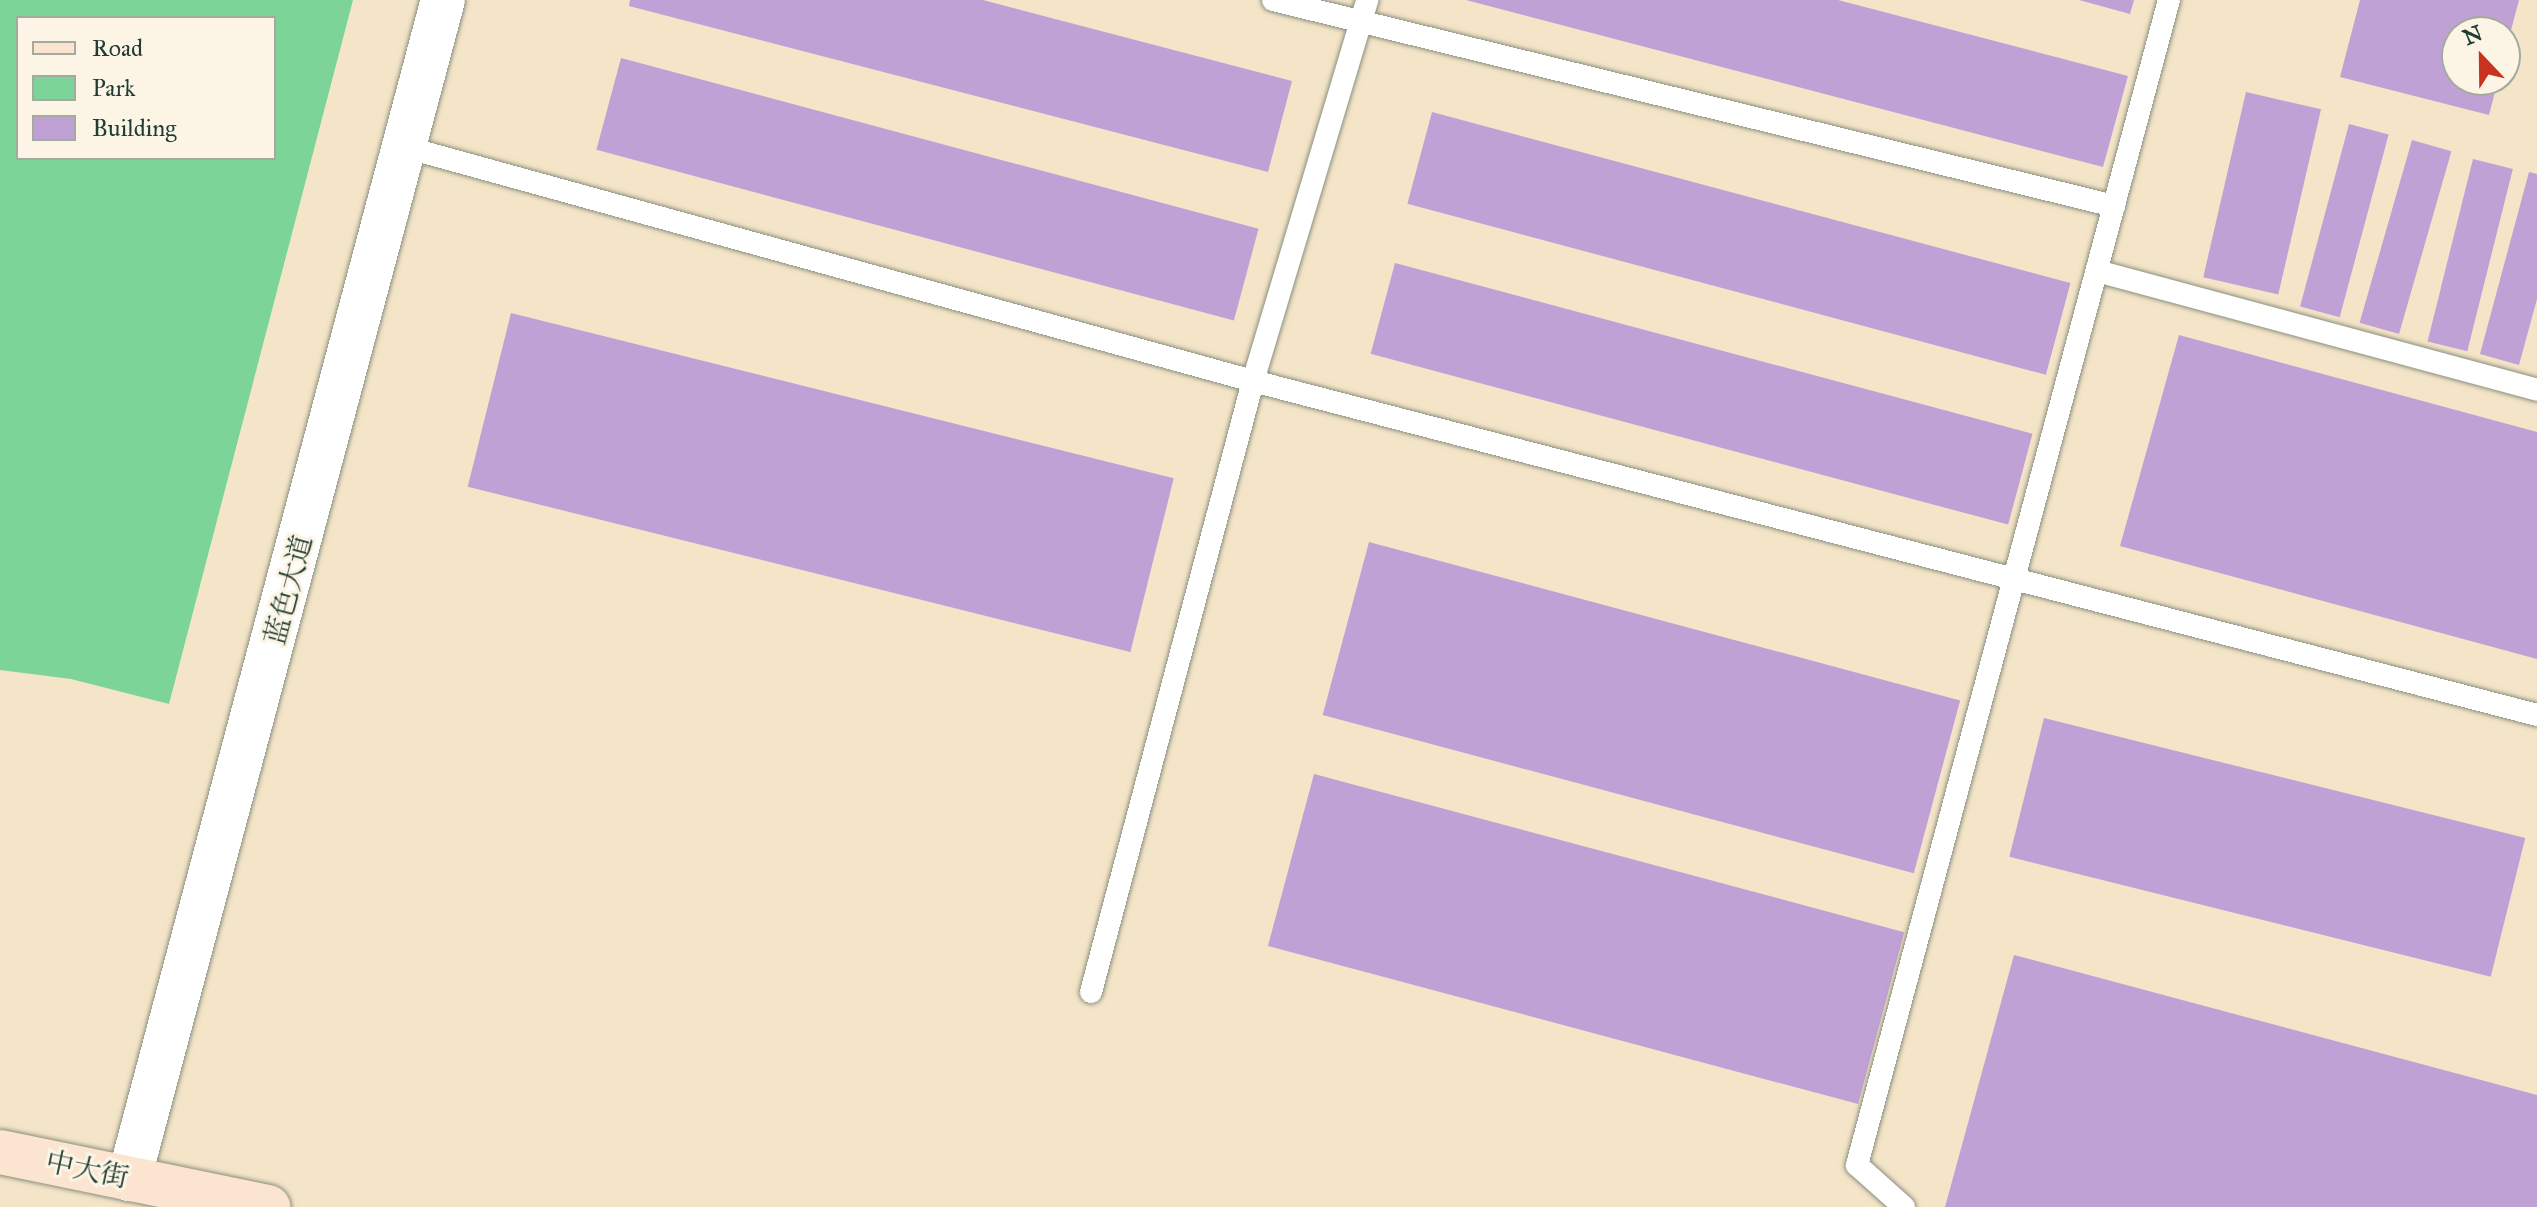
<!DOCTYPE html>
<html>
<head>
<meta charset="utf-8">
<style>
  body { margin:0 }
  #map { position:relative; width:2537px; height:1207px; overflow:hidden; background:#f4e4c8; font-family:"IM FELL Great Primer","Noto Serif SC",serif }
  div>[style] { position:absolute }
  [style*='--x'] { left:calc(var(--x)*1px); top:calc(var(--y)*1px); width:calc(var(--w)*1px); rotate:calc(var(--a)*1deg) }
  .green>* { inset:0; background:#7cd499 }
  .building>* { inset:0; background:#c0a1d6; transform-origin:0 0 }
  .roads { filter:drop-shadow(0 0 2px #8a907e) drop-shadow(0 0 2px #8a907e) }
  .lane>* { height:22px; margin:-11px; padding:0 11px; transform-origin:11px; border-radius:11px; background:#fff }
  .street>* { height:44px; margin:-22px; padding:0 22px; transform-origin:22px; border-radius:22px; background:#fff }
  .secondary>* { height:44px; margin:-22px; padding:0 22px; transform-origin:22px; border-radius:22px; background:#fce5d0 }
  span { translate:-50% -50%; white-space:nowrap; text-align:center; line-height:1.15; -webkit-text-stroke:6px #fcf5e5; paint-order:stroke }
  .street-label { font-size:28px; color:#1f3d34 }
  .legend { position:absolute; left:16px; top:16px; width:260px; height:144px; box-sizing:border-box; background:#fcf5e5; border:2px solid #a4ab9e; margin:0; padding:10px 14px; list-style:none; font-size:24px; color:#1f3d34 }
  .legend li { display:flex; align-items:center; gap:16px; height:40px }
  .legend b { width:40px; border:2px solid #a4ab9e }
  .north { position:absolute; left:2441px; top:16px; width:80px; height:80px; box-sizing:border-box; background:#fcf5e5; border:2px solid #a4ab9e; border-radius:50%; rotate:338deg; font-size:22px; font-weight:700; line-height:32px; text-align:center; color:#1f3d34 }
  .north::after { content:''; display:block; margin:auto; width:28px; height:36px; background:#c8321e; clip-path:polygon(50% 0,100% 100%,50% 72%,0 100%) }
</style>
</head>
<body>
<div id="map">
  <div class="green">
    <i style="clip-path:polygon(evenodd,0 0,353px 0,169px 704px,71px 679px,0 670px,0 0,18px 18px,274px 18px,274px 158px,18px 158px,18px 18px)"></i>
  </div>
  <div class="building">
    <i style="clip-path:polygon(630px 0,983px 0,1292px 81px,1268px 172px,629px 6px)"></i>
    <i style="clip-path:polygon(1466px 0,1838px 0,2128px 76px,2103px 167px)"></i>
    <i style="clip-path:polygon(2079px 0,2134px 0,2130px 14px)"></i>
    <i style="clip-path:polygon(2360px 0,2519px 0,2506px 49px,2505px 32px,2457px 32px,2457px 80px,2498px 80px,2489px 115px,2340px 77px)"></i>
    <i style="left:621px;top:58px;width:660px;height:95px;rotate:15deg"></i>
    <i style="left:2246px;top:92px;width:77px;height:190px;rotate:13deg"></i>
    <i style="left:1432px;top:112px;width:661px;height:95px;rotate:15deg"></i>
    <i style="left:2349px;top:124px;width:41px;height:189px;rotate:15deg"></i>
    <i style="left:2412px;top:140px;width:41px;height:190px;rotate:16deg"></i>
    <i style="left:2473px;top:159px;width:41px;height:188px;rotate:14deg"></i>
    <i style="clip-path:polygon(2529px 172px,2537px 174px,2537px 299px,2519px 365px,2480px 354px)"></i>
    <i style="left:1395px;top:263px;width:660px;height:94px;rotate:15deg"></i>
    <i style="left:511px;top:313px;width:683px;height:179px;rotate:14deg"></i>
    <i style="clip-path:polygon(2179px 335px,2537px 432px,2537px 659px,2120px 546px)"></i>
    <i style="left:1369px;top:542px;width:612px;height:179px;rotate:15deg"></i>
    <i style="left:2044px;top:718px;width:496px;height:143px;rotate:14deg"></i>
    <i style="left:1314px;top:774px;width:611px;height:178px;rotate:15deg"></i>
    <i style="clip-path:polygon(2014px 955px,2537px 1095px,2537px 1207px,1945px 1207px)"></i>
  </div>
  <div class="roads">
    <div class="lane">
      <i style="--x:1273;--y:0;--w:866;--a:13.76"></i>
      <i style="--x:405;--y:147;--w:880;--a:15.43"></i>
      <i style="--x:1253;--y:381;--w:1327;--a:14.58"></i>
      <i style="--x:2097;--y:271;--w:456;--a:15.1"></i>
      <i style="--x:1091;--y:992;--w:632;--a:-75.15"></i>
      <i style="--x:1253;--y:381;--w:398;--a:-73.3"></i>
      <i style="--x:1904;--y:1207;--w:63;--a:-138.2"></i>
      <i style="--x:1857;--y:1165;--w:1206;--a:-75.01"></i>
    </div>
    <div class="street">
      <i style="--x:129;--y:1179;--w:1220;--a:-75.09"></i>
    </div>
    <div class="secondary">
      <i style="--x:0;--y:1152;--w:274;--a:11.6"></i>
    </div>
  </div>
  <div class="street-label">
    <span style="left:289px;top:590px;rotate:-75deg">蓝色大道</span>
    <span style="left:87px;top:1170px;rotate:12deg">中大街</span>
  </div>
  <ul class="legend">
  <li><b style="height:10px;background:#fce5d0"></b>Road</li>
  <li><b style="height:22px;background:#7cd499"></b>Park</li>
  <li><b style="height:22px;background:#c0a1d6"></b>Building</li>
  </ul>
  <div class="north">N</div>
</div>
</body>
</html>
